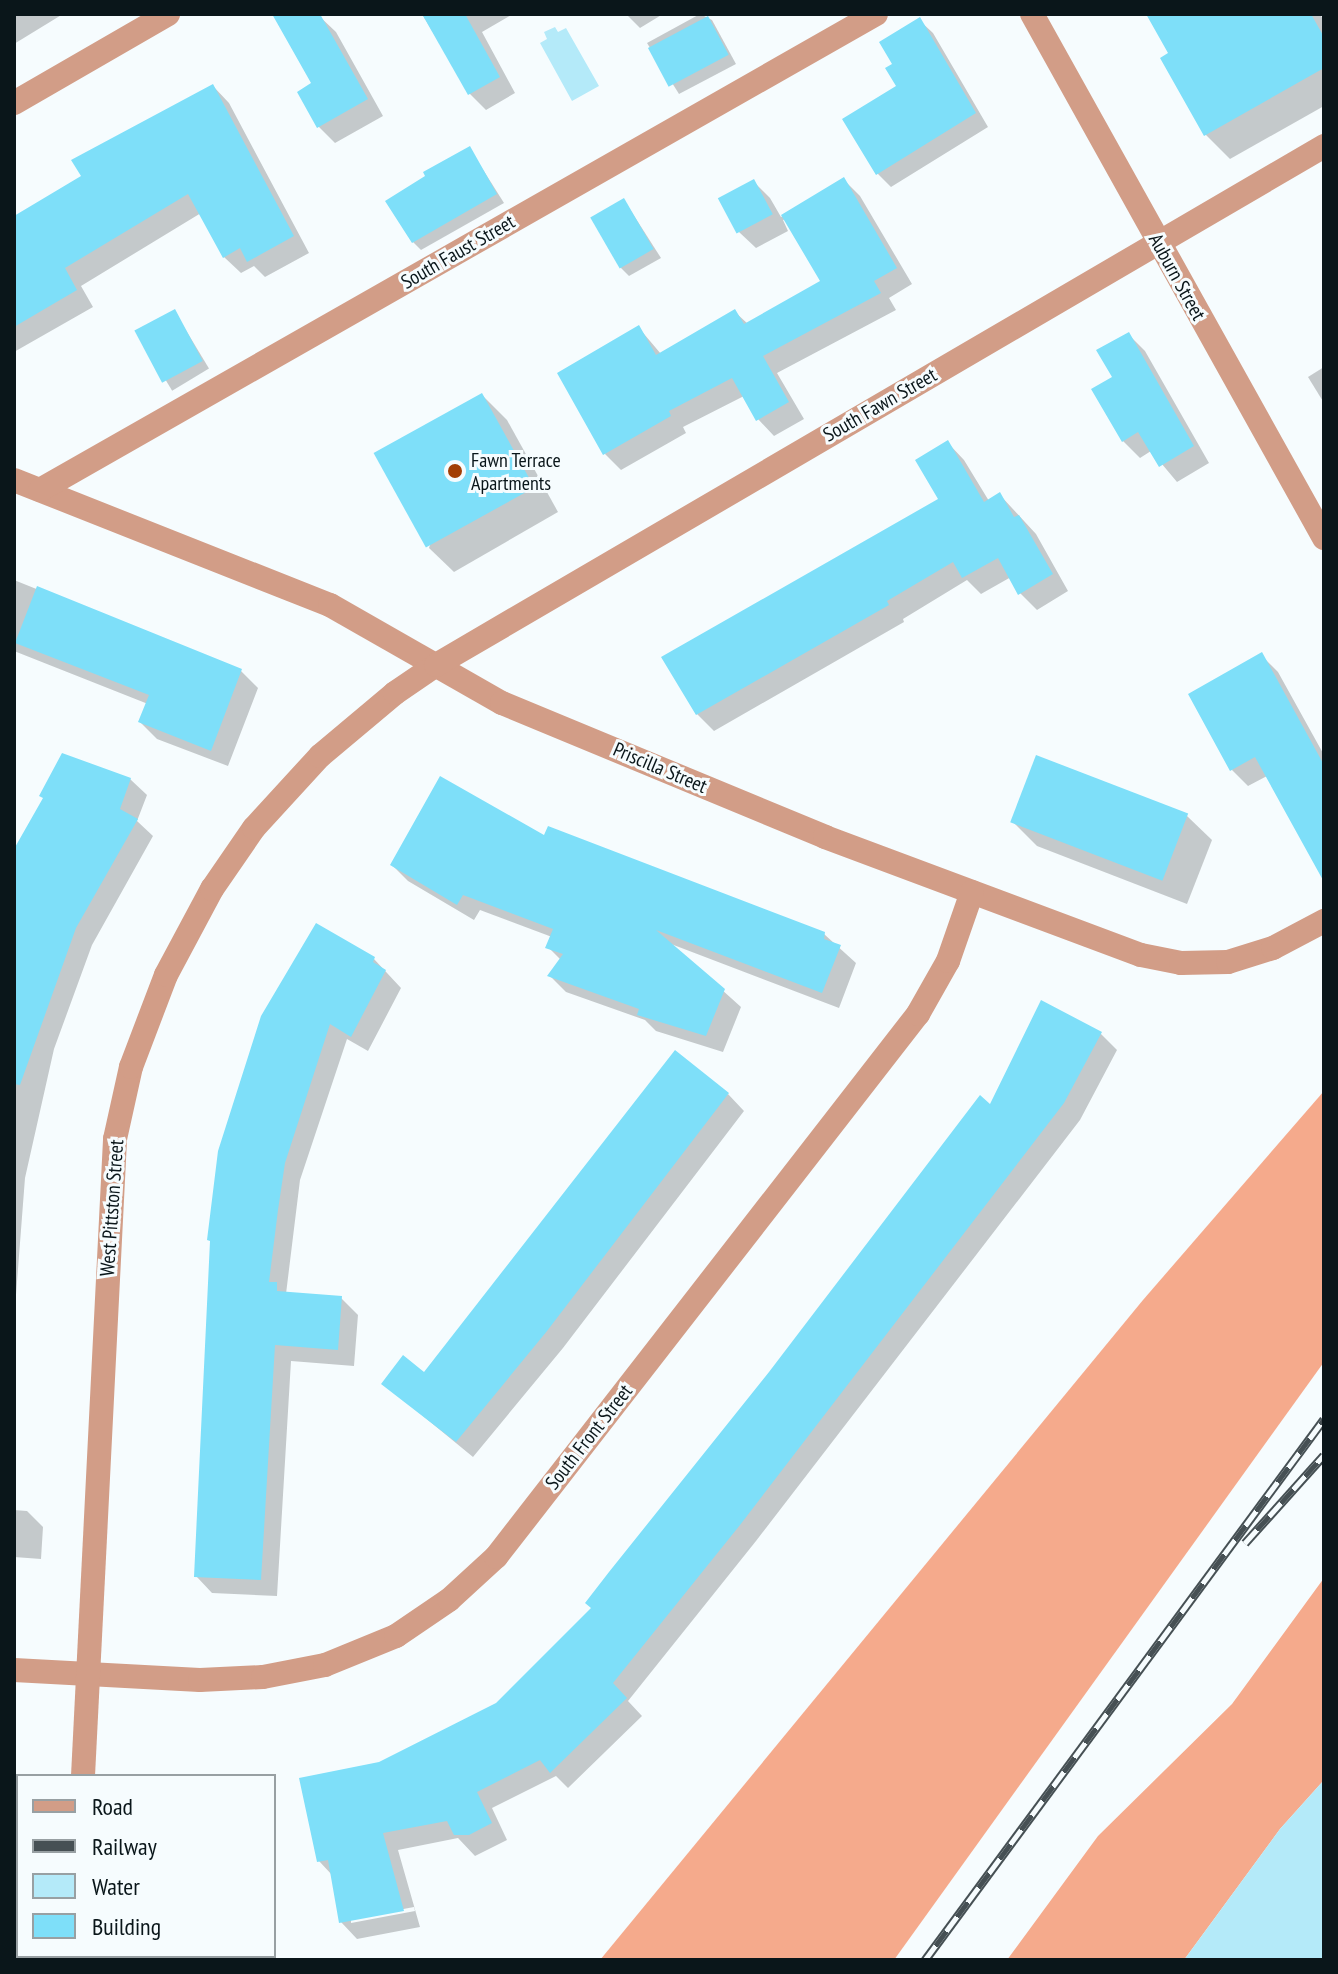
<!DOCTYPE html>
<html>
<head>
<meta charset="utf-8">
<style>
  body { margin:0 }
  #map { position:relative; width:1338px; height:1974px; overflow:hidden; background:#f6fcfe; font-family:"PT Sans Narrow",sans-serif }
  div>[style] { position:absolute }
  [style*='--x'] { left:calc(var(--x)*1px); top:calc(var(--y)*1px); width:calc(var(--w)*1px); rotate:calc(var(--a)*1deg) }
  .forest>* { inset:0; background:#f5aa8c }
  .water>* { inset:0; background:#b4eaf9 }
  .shadow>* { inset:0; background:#0003; transform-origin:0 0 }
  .building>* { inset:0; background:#7edff9; transform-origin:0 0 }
  .minor>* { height:24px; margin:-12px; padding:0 12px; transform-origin:12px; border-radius:12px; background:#d29d87 }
  .rail>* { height:9px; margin-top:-4.5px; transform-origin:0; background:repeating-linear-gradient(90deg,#f6fcfe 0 18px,#465054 0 36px); box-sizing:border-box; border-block:2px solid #465054 }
  .dots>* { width:22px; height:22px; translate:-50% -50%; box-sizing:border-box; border:4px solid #f6fcfe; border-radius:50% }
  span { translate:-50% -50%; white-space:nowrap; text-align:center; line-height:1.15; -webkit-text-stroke:6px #f6fcfe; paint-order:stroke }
  .street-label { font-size:20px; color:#0a161a }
  .poi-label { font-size:20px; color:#0a161a }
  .left { translate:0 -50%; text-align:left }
  .frame { position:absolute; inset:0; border:16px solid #0a161a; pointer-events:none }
  .legend { position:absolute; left:16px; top:1774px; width:260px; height:184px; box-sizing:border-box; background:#f6fcfe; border:2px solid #98a0a3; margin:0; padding:10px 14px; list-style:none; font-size:24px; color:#0a161a }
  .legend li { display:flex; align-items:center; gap:16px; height:40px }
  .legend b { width:40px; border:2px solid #98a0a3 }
</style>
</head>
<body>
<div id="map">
  <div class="forest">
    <i style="clip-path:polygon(1324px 1091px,1324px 1362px,894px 1960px,600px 1960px,1143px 1300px)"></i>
    <i style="clip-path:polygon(1324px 1578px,1324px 1780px,1280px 1829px,1184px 1960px,1007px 1960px,1098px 1836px,1232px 1704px)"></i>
  </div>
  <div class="water">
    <i style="clip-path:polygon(555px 27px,558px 32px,566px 28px,599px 86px,572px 101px,540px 43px,547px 39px,544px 32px)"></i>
    <i style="clip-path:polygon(1324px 1780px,1324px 1960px,1184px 1960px,1280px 1829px)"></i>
  </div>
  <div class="shadow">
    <i style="clip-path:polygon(14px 14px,63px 14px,14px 44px)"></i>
    <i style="clip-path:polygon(288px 14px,317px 14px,336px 32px,383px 116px,335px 143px,319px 127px,314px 84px)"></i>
    <i style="clip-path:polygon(422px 14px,513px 14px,482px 32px,515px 93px,486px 110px,470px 94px)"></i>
    <i style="clip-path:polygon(626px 14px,663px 14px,640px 28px)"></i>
    <i style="clip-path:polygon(700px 14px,712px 20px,736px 64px,679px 94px,647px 43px)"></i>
    <i style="clip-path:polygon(1173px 14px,1320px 14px,1324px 21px,1324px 106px,1230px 159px,1206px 135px,1171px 54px)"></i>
    <i style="clip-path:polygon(919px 20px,933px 33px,988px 127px,891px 187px,878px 174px,845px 120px,899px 87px,895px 64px)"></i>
    <i style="clip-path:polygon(213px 86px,229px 103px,309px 253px,265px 277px,254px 266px,241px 273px,224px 257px,201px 213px,81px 286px,93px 307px,14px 352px,14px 218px,84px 177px)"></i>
    <i style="clip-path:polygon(470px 149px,504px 203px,421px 250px,413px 242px)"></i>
    <i style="clip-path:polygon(844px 180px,860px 196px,912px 284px,889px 298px,896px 310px,777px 373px,804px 419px,774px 436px,758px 419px,744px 396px,683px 427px,686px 433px,621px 470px,605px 454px,639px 328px,661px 354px,735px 312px,748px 324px,822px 282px,786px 219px,783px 220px,788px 231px,756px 248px,739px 232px,753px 181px,770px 198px,781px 217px)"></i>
    <i style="clip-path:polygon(624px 200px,661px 258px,629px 276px,621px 268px)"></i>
    <i style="left:175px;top:312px;width:66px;height:43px;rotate:59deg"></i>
    <i style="clip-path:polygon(1128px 334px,1145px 351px,1209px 463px,1177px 482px,1151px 451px,1140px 458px,1123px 441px,1115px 378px)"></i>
    <i style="clip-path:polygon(1324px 367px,1324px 403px,1308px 377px)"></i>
    <i style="clip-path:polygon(482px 395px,507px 420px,558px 512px,454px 572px,429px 548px)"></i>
    <i style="clip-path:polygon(948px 443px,964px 460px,989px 501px,1000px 495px,1036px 534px,1068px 591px,1037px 610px,1020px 593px,1011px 577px,981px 594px,967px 580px,903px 619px,904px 622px,714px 731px,697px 714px,940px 500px)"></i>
    <i style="clip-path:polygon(14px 580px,241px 671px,258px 688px,228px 766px,157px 739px,140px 722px,148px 704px,14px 651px)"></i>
    <i style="clip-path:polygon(1261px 655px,1278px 672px,1324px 755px,1324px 846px,1267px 776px,1248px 786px,1232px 770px)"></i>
    <i style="clip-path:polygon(130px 779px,147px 795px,137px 821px,153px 836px,92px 945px,54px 1049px,25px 1178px,14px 1321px,14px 853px)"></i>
    <i style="clip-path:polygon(1187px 816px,1212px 840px,1187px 904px,1037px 846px,1013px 822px)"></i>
    <i style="clip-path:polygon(549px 829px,824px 934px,856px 963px,839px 1008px,671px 944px,741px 1007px,723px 1052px,656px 1031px,645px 1020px,566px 992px,550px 976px,561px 960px,548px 947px,552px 937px,480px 910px,474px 920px,408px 881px,392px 865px,545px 838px)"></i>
    <i style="clip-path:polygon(374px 959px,401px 988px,368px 1051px,347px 1039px,300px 1180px,286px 1294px,341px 1298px,358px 1315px,354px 1366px,291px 1361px,277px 1596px,212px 1593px,196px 1576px,220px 1151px)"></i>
    <i style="clip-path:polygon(evenodd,1100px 1033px,1117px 1050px,1080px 1120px,756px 1541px,628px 1701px,642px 1716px,568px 1788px,556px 1776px,492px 1808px,507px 1840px,475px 1856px,458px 1838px,398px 1850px,420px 1927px,357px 1939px,341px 1922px,332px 1875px,319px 1861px,379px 1764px,497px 1704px,594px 1609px,991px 1107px,1100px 1033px,414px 1907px,415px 1911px,351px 1923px,351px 1919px,414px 1907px)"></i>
    <i style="clip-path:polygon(728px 1094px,744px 1111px,563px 1348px,473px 1457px,384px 1384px,425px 1375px)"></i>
    <i style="clip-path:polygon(14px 1510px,27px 1511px,43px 1527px,41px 1559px,14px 1557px)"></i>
    <i style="clip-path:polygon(14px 1789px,17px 1792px,16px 1853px,14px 1853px)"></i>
    <i style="left:179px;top:1956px;width:82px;height:4px"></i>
  </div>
  <div class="building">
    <i style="clip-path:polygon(272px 14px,320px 14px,368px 99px,317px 128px,297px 92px,311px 83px)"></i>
    <i style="clip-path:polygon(422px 14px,465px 14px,500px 77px,468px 95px)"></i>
    <i style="clip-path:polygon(1146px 14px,1311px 14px,1324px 37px,1324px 68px,1204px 136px,1160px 58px,1168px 53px)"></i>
    <i style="left:708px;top:16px;width:44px;height:68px;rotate:62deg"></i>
    <i style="clip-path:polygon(920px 17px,976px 113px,876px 175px,842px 119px,896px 86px,885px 68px,892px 64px,879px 42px)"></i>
    <i style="clip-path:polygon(213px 84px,294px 236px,247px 262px,240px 248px,223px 258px,188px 194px,65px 268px,77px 290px,14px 327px,14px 216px,81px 176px,71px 160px)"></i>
    <i style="clip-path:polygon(470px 146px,497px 194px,412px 243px,385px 201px,425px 176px,423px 172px)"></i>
    <i style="clip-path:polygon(844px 177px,897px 268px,874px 281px,881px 293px,763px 356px,789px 402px,756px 421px,732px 378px,669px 411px,671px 416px,603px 455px,557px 373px,639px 325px,656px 355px,735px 309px,744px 324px,820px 281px,781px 215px)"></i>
    <i style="left:754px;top:179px;width:40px;height:41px;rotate:62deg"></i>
    <i style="left:624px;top:198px;width:59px;height:39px;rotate:60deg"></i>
    <i style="left:175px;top:309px;width:59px;height:46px;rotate:62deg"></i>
    <i style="clip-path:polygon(1129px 332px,1194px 446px,1159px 467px,1138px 432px,1122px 442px,1091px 389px,1112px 377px,1096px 350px)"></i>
    <i style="left:482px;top:393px;width:108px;height:124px;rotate:61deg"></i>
    <i style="clip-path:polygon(948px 440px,984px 502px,1000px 492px,1014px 517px,1019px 515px,1053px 574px,1018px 595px,998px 558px,962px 578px,953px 562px,887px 601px,889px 605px,696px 715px,661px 657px,938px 499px,915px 460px)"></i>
    <i style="clip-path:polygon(37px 586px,242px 669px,211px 751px,138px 722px,149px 695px,15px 643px)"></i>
    <i style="clip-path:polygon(1262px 652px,1324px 765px,1324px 882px,1255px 757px,1230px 771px,1188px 694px)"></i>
    <i style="clip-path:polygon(62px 753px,131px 778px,120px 809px,138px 819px,76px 928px,20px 1085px,14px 1084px,14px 849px,43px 798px,39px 796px)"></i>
    <i style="left:1036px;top:755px;width:163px;height:72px;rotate:21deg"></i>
    <i style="clip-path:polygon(440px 776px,544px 835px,548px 826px,825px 932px,824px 939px,841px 945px,822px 993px,656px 930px,725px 989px,706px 1036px,637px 1015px,639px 1009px,547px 976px,563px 954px,545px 948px,553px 929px,463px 895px,457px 905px,390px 865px)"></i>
    <i style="clip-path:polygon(316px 923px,375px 957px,373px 962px,386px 970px,351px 1037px,330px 1024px,285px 1163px,278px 1210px,269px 1282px,277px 1282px,277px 1291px,342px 1296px,338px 1350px,275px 1345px,261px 1580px,194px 1577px,210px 1241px,207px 1240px,218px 1151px,261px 1016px)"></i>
    <i style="clip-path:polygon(1041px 1000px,1102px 1032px,1064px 1103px,740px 1525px,613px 1683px,627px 1698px,550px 1773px,540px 1760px,477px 1792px,492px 1823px,469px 1835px,454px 1835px,447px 1821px,383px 1833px,404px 1911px,339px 1923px,328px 1860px,317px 1862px,299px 1778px,379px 1762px,496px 1703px,591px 1608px,585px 1603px,609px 1572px,769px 1372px,980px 1095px,990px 1104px)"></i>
    <i style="clip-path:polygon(675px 1050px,729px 1093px,547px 1331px,456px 1442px,381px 1384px,403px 1355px,424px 1372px)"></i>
  </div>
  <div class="minor">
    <i style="--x:1032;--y:14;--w:600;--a:60.87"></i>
    <i style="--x:14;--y:103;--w:178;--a:-30"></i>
    <i style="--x:14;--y:480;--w:340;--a:21.6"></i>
    <i style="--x:330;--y:605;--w:198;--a:29.7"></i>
    <i style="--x:502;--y:703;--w:350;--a:22.5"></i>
    <i style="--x:825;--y:837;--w:337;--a:20.5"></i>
    <i style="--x:1141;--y:955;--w:41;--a:11.3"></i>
    <i style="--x:1181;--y:963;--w:47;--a:-1.2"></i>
    <i style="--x:1228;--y:962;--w:47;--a:-17.3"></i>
    <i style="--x:1273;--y:948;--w:58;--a:-27.9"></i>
    <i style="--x:40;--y:490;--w:962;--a:-29.66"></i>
    <i style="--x:14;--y:1670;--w:186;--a:3.1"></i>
    <i style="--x:200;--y:1680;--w:63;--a:-2.7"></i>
    <i style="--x:263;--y:1677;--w:63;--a:-11"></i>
    <i style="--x:325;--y:1665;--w:77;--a:-22.2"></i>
    <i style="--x:396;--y:1636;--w:64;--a:-34.2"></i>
    <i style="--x:449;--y:1600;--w:64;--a:-42.5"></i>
    <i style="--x:496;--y:1557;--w:688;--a:-52.15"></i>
    <i style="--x:918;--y:1014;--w:61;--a:-60.5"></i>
    <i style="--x:948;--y:961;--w:73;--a:-70.8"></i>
    <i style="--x:83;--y:1776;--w:638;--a:-87.12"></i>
    <i style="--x:115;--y:1139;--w:74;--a:-77.5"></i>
    <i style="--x:131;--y:1067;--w:98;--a:-69.2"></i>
    <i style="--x:166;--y:975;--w:98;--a:-61.9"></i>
    <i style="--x:212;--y:889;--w:74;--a:-55.5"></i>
    <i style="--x:254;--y:828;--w:98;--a:-47.5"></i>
    <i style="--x:320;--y:756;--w:98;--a:-40"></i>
    <i style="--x:395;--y:693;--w:50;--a:-34.3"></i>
    <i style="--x:436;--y:665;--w:1029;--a:-30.3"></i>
    <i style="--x:77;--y:1960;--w:4;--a:-76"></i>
  </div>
  <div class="rail">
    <i style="--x:1245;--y:1543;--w:118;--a:-48.1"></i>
    <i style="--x:925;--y:1960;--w:672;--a:-53.59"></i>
  </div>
  <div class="dots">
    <i style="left:455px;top:471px;background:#a23f05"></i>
  </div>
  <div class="street-label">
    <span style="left:458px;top:252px;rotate:-30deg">South Faust Street</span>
    <span style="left:1177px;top:277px;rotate:61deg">Auburn Street</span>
    <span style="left:880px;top:405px;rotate:-30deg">South Fawn Street</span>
    <span style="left:660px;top:768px;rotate:23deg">Priscilla Street</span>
    <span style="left:112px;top:1208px;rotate:-86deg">West Pittston Street</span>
    <span style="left:589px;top:1437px;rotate:-52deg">South Front Street</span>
  </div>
  <div class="poi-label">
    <span class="left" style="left:471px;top:472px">Fawn Terrace<br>Apartments</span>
  </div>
  <div class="frame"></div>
  <ul class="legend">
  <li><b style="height:10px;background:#d29d87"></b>Road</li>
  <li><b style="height:10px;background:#465054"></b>Railway</li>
  <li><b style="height:22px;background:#b4eaf9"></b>Water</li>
  <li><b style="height:22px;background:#7edff9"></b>Building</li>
  </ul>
</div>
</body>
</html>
